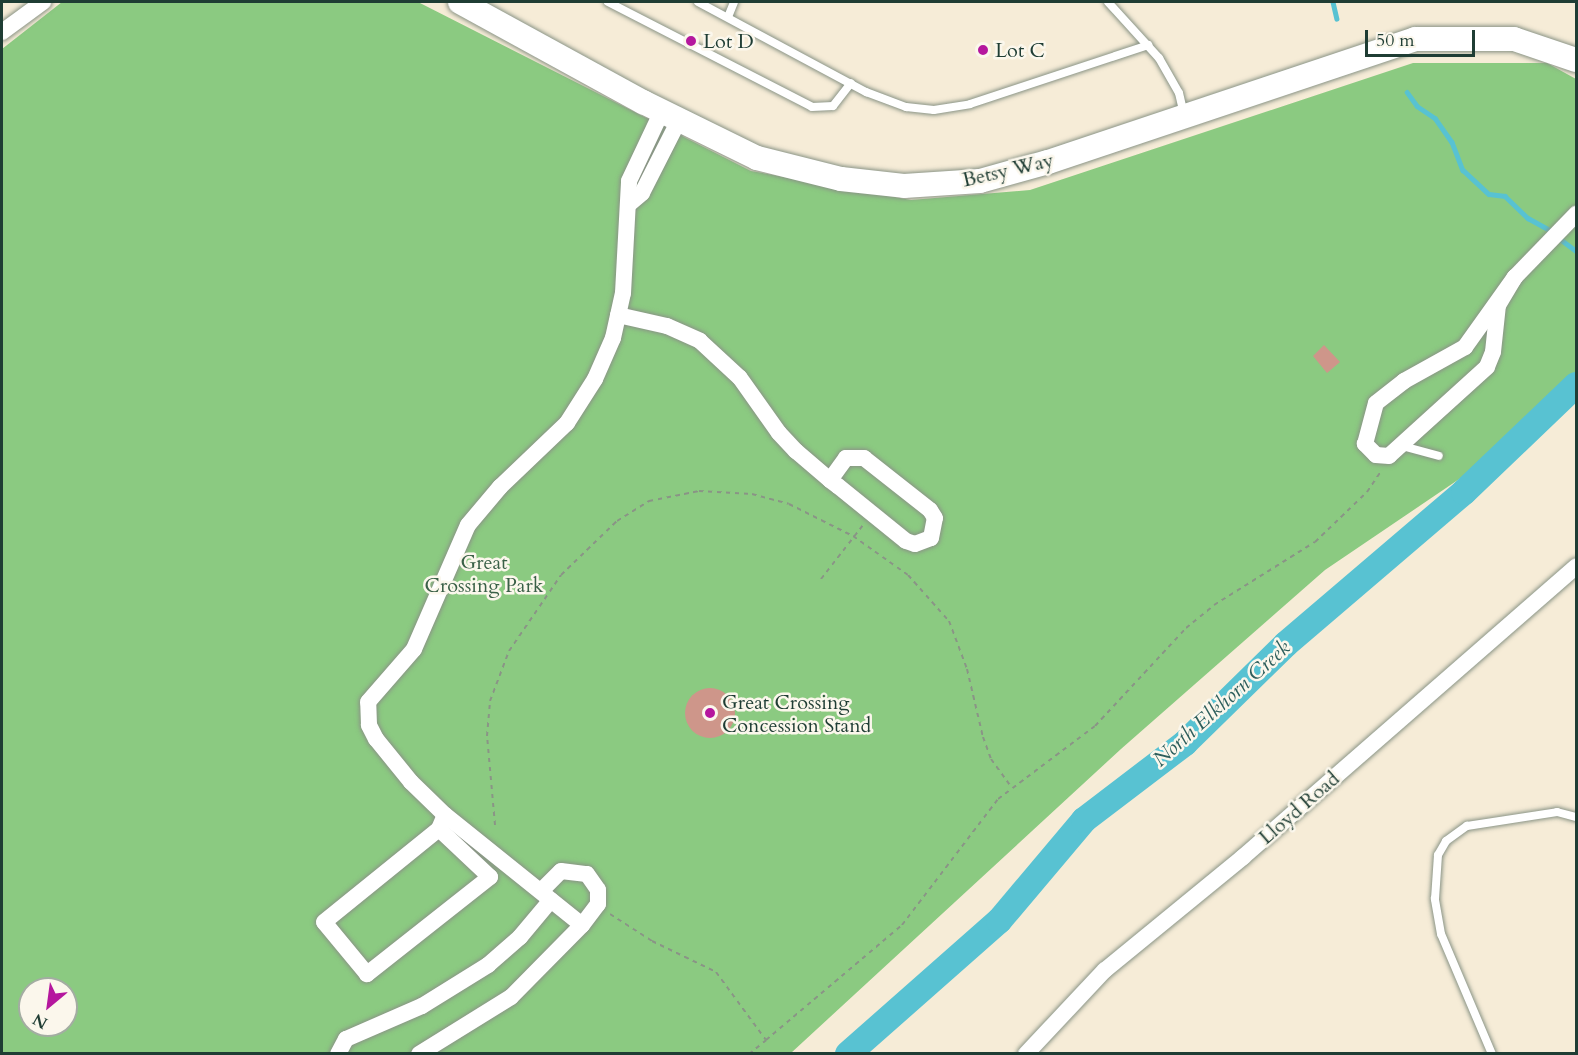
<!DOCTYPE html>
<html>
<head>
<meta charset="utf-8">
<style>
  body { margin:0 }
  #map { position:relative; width:1578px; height:1055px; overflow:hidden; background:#f6ecd7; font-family:Cardo,serif }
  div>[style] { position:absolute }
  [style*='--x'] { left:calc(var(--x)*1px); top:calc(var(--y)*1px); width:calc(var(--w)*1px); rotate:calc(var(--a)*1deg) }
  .green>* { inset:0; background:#8bca81 }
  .stream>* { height:4.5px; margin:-2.25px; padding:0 2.25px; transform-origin:2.25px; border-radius:2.25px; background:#58c2d2 }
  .river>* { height:26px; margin:-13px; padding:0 13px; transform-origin:13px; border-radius:13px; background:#58c2d2 }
  .building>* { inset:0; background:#ce968a }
  .round { border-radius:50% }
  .path>* { height:2px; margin-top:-1px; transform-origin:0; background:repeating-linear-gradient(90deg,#8a9486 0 4.5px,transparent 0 9px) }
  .roads { filter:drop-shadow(0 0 2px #8a9486) drop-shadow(0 0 2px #8a9486) }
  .lane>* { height:8px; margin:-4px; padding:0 4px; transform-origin:4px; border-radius:4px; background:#fff }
  .street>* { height:16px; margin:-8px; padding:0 8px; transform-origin:8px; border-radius:8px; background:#fff }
  .secondary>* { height:24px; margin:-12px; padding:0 12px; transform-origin:12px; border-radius:12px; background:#fff }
  .dots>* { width:16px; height:16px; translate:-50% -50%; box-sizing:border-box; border:3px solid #fbf7ec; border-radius:50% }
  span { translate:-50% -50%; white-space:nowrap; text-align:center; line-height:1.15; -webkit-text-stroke:5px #fbf7ec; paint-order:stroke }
  .poi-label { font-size:20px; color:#1f3d34 }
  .left { translate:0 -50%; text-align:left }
  .street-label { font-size:20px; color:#1f3d34 }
  .park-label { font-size:20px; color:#3a6047 }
  .water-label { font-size:21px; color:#2d5e5c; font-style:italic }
  .frame { position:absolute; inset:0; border:3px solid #1f3d34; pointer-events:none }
  .north { position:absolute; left:18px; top:977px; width:60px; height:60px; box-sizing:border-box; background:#fbf7ec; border:2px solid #a3ada2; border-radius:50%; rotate:209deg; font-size:16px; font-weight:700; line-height:24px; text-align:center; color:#1f3d34 }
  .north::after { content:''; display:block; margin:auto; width:21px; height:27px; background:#b5179e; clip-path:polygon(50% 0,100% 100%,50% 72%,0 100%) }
  .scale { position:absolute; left:1365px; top:30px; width:110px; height:27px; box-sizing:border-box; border:3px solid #1f3d34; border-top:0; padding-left:8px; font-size:18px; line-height:21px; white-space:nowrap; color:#1f3d34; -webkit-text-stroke:4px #fbf7ec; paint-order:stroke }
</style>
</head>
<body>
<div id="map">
  <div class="green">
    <i style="clip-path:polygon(evenodd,62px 2px,418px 2px,751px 171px,911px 200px,1030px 190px,1413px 63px,1547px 63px,1576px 79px,1576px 400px,1325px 570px,1121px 749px,791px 1053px,2px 1054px,2px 49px,62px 2px,30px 989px,66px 989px,66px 1025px,30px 1025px,30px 989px)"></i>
  </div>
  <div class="stream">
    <i style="--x:1333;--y:2;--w:17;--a:77"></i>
    <i style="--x:1407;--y:92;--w:17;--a:54"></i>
    <i style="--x:1417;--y:106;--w:22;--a:34"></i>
    <i style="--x:1435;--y:118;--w:29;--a:55"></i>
    <i style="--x:1452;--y:142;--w:30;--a:69"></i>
    <i style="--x:1463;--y:170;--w:35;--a:43"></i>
    <i style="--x:1489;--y:194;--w:16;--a:7"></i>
    <i style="--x:1505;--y:196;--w:32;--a:44"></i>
    <i style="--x:1528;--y:218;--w:29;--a:29"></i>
    <i style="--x:1559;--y:238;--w:21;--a:37"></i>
  </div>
  <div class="river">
    <i style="--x:848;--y:1054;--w:201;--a:-41.4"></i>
    <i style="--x:999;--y:921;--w:132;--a:-49.9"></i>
    <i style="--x:1084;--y:820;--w:127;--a:-37.3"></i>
    <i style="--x:1185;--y:743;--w:141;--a:-44.4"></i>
    <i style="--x:1286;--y:644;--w:234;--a:-40.5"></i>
    <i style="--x:1464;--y:492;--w:155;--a:-43.7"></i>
  </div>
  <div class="building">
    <i style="clip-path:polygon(1324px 345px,1340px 362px,1327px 373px,1313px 356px)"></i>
    <i class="round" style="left:685px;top:688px;width:50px;height:50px"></i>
  </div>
  <div class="path">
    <i style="--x:821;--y:579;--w:68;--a:-52.1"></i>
    <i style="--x:495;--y:825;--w:89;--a:-95.1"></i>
    <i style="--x:487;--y:736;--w:35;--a:-85"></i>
    <i style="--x:490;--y:701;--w:53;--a:-69.2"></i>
    <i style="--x:509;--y:651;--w:92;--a:-55.6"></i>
    <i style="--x:561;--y:575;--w:78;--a:-44"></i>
    <i style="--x:617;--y:521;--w:38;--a:-32"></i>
    <i style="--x:649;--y:501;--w:51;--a:-11.3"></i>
    <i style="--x:699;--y:491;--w:53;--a:3.2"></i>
    <i style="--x:752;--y:494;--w:38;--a:15"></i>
    <i style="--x:789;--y:504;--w:72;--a:26.6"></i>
    <i style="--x:853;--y:536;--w:67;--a:35.3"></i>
    <i style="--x:908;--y:575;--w:62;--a:48.3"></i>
    <i style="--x:949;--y:621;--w:51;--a:69.4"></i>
    <i style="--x:967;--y:669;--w:70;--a:76.8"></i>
    <i style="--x:983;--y:737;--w:23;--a:70"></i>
    <i style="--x:991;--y:759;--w:36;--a:54"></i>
    <i style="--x:610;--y:914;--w:50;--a:32.7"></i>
    <i style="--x:652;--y:941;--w:71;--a:25.8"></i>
    <i style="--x:716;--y:972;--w:84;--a:53.7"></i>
    <i style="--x:766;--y:1040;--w:178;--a:-40.2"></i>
    <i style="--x:902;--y:925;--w:158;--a:-52.7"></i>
    <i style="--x:998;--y:799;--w:121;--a:-37"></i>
    <i style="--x:1095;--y:726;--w:134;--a:-47.1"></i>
    <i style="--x:1186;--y:628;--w:36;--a:-39"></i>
    <i style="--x:1214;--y:605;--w:119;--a:-32"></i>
    <i style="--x:1315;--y:542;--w:72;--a:-43.9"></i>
    <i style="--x:1367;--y:492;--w:25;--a:-56"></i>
    <i style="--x:749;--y:1054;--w:22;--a:-39"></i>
  </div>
  <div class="roads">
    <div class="lane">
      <i style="--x:608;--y:2;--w:229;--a:27.2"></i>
      <i style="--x:812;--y:107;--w:21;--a:-3"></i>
      <i style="--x:833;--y:106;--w:29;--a:-52"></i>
      <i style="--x:698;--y:2;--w:191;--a:28.2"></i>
      <i style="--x:866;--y:92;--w:43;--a:20.6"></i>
      <i style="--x:906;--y:107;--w:28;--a:6"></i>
      <i style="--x:934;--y:110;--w:36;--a:-9"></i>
      <i style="--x:970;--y:104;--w:188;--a:-18.3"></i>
      <i style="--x:1108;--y:2;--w:76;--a:47.7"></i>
      <i style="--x:1159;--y:58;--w:40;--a:60.3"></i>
      <i style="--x:1179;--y:93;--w:22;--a:77"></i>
      <i style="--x:728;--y:17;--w:16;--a:-68"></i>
      <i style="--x:1402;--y:446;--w:38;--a:15"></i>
      <i style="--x:1492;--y:1054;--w:130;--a:-113"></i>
      <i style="--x:1441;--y:934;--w:36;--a:-100"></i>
      <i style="--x:1435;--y:899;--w:44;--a:-86.1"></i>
      <i style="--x:1438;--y:855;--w:16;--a:-60"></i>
      <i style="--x:1446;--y:841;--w:26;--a:-36"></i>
      <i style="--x:1467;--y:826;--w:91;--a:-8.8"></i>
      <i style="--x:1557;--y:812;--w:20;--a:15"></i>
    </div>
    <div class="street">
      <i style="--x:2;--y:32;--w:51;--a:-36.2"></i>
      <i style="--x:629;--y:204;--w:17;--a:-40"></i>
      <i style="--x:642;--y:193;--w:82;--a:-63.1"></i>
      <i style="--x:1515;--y:277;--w:33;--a:121"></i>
      <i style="--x:1498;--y:305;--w:47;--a:96.1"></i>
      <i style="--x:1493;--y:352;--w:16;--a:112"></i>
      <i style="--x:1487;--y:367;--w:132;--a:137.8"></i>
      <i style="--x:1389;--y:456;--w:13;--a:-176"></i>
      <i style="--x:1376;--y:455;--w:16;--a:-135"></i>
      <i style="--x:1365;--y:444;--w:42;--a:-75"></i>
      <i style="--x:1376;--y:403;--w:36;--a:-38"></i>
      <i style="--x:1404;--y:381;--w:70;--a:-29.1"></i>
      <i style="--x:1465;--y:347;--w:86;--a:-54.5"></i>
      <i style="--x:1515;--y:277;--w:88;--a:-45.9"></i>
      <i style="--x:618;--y:315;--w:50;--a:12.7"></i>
      <i style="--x:667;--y:326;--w:36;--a:24"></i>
      <i style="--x:700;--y:341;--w:54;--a:42.8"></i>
      <i style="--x:740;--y:378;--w:67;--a:54.7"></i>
      <i style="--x:779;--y:433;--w:25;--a:47"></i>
      <i style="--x:796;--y:451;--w:45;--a:40.5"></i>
      <i style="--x:830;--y:480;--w:10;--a:37"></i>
      <i style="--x:838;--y:486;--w:87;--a:39"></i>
      <i style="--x:906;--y:541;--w:9;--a:18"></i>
      <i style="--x:915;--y:544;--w:17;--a:-21"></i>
      <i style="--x:931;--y:538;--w:20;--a:-79"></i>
      <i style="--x:935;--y:518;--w:9;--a:-122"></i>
      <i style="--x:930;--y:510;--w:84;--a:-141.8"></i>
      <i style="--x:864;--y:458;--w:18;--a:180"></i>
      <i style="--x:846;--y:458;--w:27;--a:126"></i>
      <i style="--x:439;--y:829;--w:70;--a:43.3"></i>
      <i style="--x:490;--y:877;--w:157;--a:141.7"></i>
      <i style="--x:367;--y:974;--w:67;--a:-129.6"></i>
      <i style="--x:324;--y:922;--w:148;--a:-39"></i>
      <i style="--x:439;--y:829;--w:15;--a:-67"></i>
      <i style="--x:541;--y:891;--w:28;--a:-45"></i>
      <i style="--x:561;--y:871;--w:26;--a:7"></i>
      <i style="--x:587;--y:874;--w:19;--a:55"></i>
      <i style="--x:598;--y:890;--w:14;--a:90"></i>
      <i style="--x:598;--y:904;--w:26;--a:127"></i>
      <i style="--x:338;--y:1054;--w:17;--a:-62"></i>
      <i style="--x:346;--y:1039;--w:83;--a:-23.5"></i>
      <i style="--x:422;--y:1006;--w:78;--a:-31.8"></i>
      <i style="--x:488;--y:965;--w:43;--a:-41.2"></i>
      <i style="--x:520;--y:937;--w:48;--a:-50"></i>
      <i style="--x:419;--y:1054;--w:108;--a:-31.8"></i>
      <i style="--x:511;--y:997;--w:101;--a:-45.4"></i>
      <i style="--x:582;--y:925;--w:176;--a:-141.2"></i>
      <i style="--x:445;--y:815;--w:47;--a:-135.9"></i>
      <i style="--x:411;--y:782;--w:55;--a:-129.1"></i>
      <i style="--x:376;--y:739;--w:16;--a:-117"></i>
      <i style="--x:369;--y:725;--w:23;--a:-92"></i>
      <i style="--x:368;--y:702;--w:70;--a:-49"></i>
      <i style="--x:414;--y:649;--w:135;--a:-66.5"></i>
      <i style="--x:468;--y:525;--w:50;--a:-49.9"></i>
      <i style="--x:500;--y:487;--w:93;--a:-43.7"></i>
      <i style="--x:567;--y:423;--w:52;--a:-57.5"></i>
      <i style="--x:595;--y:379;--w:45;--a:-66.3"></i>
      <i style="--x:613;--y:338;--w:46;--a:-77.5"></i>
      <i style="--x:623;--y:293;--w:112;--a:-86.9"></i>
      <i style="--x:629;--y:181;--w:77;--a:-64.8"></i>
      <i style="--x:1026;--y:1054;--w:115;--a:-46.8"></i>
      <i style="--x:1105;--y:970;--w:178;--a:-39.3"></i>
      <i style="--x:1243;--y:857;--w:442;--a:-41.1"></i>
    </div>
    <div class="secondary">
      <i style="--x:460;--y:2;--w:209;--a:28.7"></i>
      <i style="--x:643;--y:102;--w:127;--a:26.2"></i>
      <i style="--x:757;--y:158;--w:87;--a:14"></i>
      <i style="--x:841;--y:179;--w:63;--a:6.3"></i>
      <i style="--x:904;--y:186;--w:76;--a:-3.8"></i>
      <i style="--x:980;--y:181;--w:71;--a:-15.6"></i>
      <i style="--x:1048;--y:162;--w:387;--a:-18.5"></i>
      <i style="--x:1415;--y:39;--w:99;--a:0"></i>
      <i style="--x:1514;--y:39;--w:65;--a:18.7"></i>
    </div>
  </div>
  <div class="dots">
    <i style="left:691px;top:41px;background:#b5179e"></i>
    <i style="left:983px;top:50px;background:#b5179e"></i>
    <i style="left:710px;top:713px;background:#b5179e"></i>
  </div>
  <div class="poi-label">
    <span class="left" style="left:703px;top:41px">Lot D</span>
    <span class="left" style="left:995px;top:50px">Lot C</span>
    <span class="left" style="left:722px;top:714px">Great Crossing<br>Concession Stand</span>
  </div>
  <div class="street-label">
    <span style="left:1008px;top:170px;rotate:-13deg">Betsy Way</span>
    <span style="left:1299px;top:808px;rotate:-41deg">Lloyd Road</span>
  </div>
  <div class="park-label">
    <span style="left:484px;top:574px">Great<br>Crossing Park</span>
  </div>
  <div class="water-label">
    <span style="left:1222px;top:704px;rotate:-42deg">North Elkhorn Creek</span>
  </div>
  <div class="frame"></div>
  <div class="north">N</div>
  <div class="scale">50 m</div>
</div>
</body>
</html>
